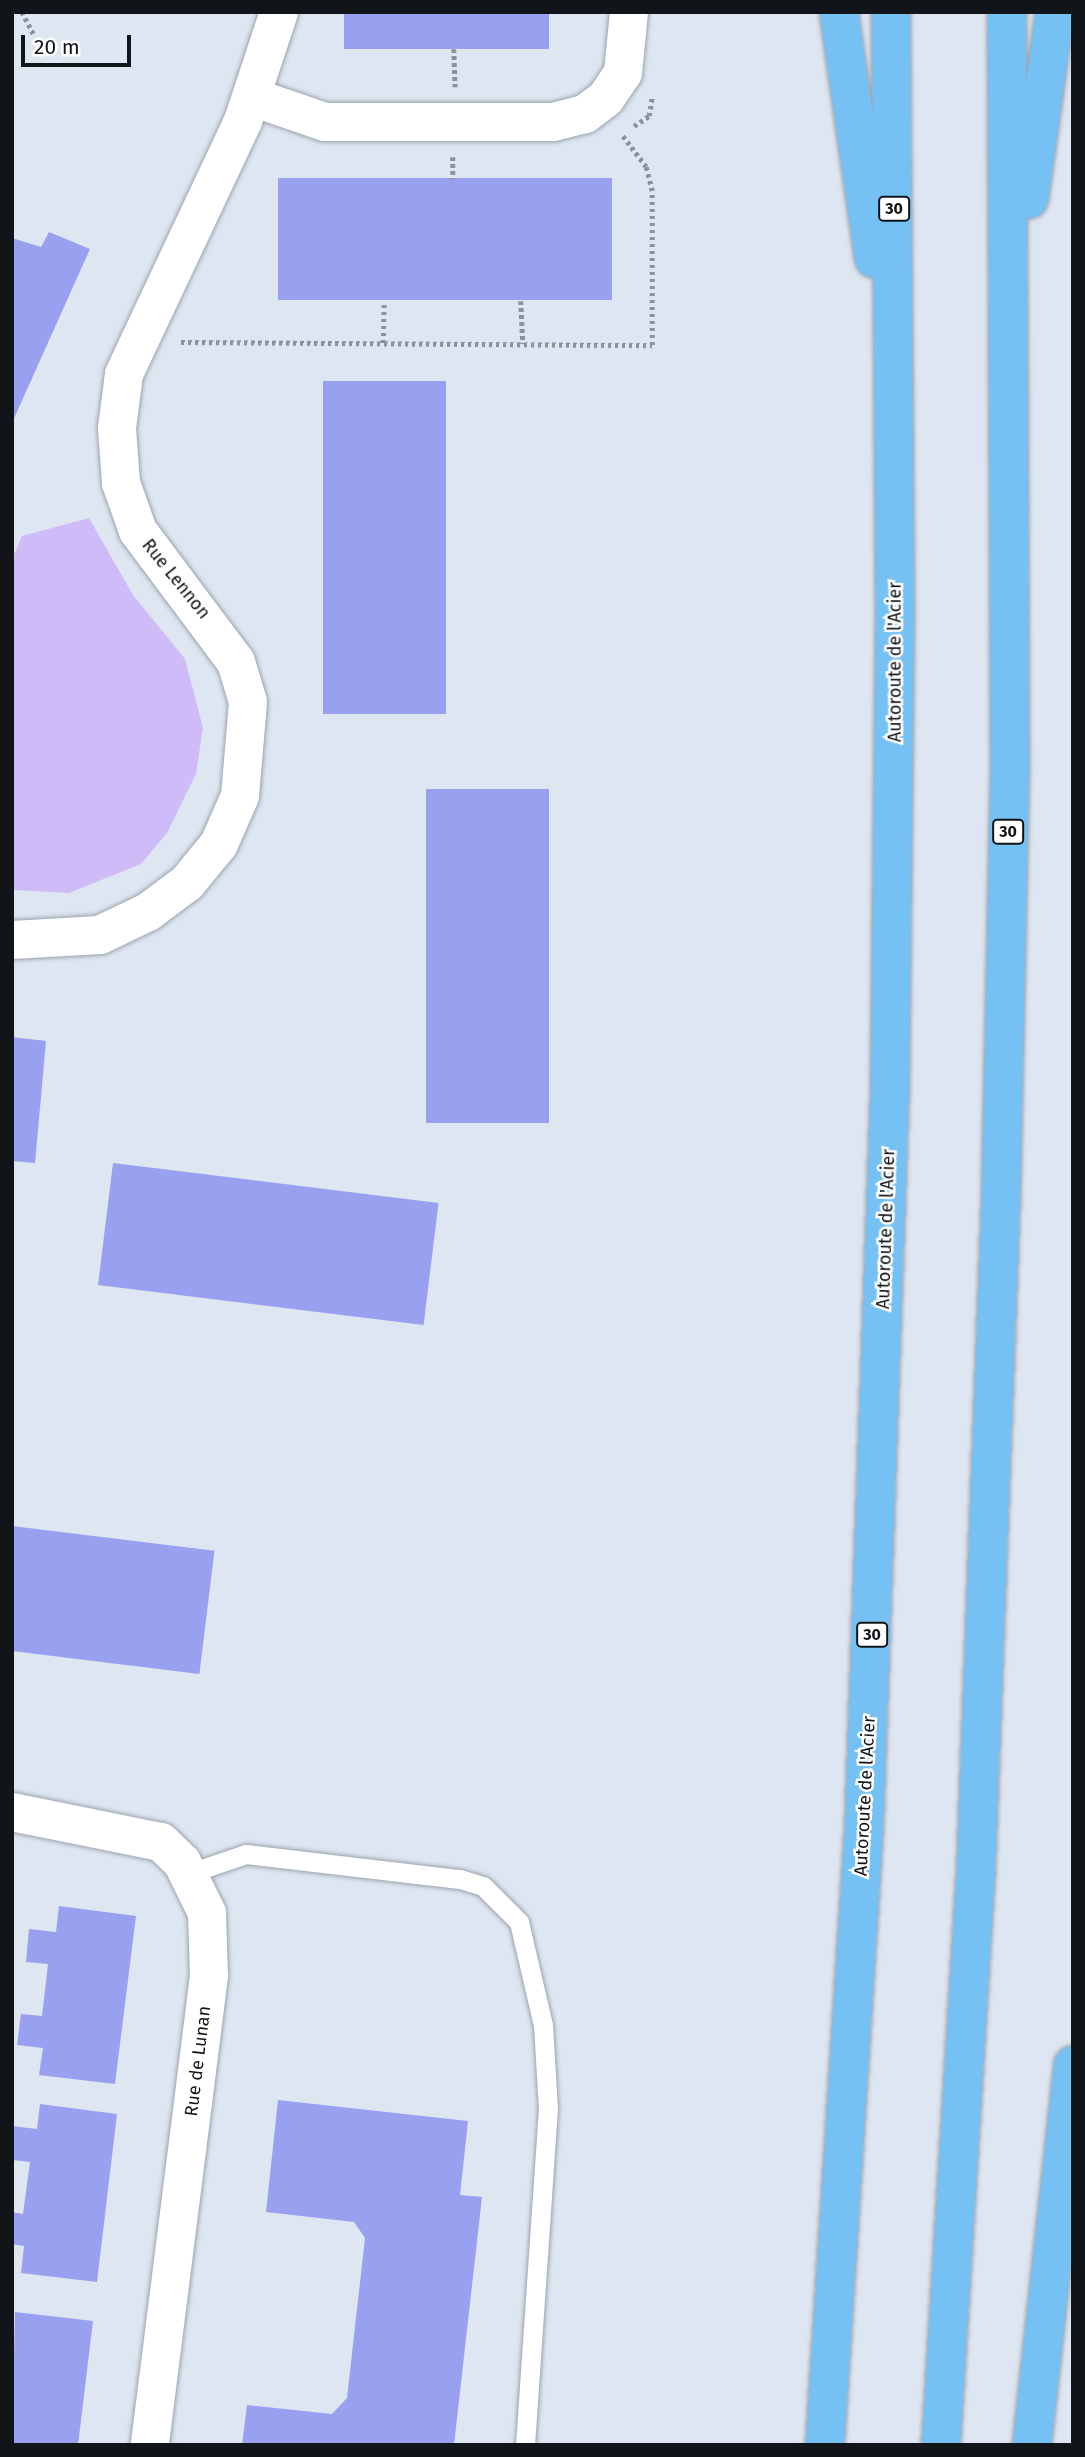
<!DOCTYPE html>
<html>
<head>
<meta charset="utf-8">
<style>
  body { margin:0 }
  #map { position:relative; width:1085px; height:2457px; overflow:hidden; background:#dee6f2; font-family:"Fira Sans",sans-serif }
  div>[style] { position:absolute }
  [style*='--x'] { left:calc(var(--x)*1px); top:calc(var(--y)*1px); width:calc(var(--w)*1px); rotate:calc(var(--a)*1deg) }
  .green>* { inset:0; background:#d0bbf9 }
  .building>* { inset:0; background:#99a0ef; transform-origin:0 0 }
  .path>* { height:4.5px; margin-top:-2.25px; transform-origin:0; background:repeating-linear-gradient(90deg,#8c929b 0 3.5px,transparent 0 7px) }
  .roads { filter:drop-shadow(0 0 2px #9ca4af) drop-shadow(0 0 2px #9ca4af) }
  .service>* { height:19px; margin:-9.5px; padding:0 9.5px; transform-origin:9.5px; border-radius:9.5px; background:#fff }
  .minor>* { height:38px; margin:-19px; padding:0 19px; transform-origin:19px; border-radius:19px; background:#fff }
  .motorway>* { height:38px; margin:-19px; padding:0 19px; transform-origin:19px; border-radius:19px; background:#76c1f3 }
  span { translate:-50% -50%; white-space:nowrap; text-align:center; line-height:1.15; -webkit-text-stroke:5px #fff; paint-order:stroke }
  .shield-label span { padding:2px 5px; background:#fff; border:2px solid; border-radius:5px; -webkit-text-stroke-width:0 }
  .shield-label { font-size:16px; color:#111418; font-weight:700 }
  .street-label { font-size:18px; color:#111418 }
  .frame { position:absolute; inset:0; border:14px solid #111418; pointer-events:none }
  .scale { position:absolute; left:21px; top:35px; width:110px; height:32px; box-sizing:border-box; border:4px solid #111418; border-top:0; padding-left:9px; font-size:21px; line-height:24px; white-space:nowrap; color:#111418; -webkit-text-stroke:5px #fff; paint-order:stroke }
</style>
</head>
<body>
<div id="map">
  <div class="green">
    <i style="clip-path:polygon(89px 518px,133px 595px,185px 659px,203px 728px,196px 774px,167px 833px,141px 864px,69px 893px,12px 890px,12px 559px,22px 536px)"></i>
  </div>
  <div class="building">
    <i style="left:344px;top:12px;width:205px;height:37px"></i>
    <i style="left:612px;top:178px;width:122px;height:334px;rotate:90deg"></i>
    <i style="clip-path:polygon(49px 232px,90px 249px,12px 423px,12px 238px,41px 247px)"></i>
    <i style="left:446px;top:381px;width:333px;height:123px;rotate:90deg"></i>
    <i style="left:549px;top:789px;width:334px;height:123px;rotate:90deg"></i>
    <i style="clip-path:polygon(12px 1037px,46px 1041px,35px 1163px,12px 1161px)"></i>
    <i style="left:113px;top:1163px;width:328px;height:123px;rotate:7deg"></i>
    <i style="left:12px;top:1526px;width:204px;height:124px;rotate:7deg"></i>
    <i style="clip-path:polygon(59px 1906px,136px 1916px,115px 2084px,39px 2075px,43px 2048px,17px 2045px,21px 2014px,42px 2016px,48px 1964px,26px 1962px,29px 1929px,56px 1932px)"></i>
    <i style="clip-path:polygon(278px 2100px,468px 2121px,460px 2195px,482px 2197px,454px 2445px,242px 2445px,247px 2405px,332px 2414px,347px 2398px,365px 2238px,354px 2222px,266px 2212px)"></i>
    <i style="clip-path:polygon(40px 2104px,117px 2114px,97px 2282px,21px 2273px,24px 2246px,12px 2244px,12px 2212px,23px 2214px,30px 2162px,12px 2160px,12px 2126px,37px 2129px)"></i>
    <i style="clip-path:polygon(15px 2312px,93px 2321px,78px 2445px,12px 2445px)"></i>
  </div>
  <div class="path">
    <i style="--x:22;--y:12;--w:27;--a:62"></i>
    <i style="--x:454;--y:49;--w:38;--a:88"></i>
    <i style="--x:634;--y:126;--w:18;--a:-34"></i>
    <i style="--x:649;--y:116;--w:18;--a:-81"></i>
    <i style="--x:453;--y:157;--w:22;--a:90"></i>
    <i style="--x:521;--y:301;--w:43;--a:87.3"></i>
    <i style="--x:181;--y:342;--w:471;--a:0.4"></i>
    <i style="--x:652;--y:345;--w:154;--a:-90"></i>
    <i style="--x:652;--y:191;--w:25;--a:-104"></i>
    <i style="--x:646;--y:167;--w:41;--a:-127.1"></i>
    <i style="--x:383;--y:343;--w:41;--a:-88.6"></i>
  </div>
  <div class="roads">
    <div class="service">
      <i style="--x:190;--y:1873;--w:59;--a:-18.7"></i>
      <i style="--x:246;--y:1854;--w:215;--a:6.7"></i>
      <i style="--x:460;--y:1879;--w:24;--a:17"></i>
      <i style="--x:483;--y:1886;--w:51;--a:45"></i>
      <i style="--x:519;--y:1922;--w:106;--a:76.9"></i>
      <i style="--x:543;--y:2025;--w:83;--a:86.6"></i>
      <i style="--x:548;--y:2108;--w:338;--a:93.9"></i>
    </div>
    <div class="minor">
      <i style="--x:252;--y:97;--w:77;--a:18.9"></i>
      <i style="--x:325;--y:122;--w:228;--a:0"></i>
      <i style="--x:553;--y:122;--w:33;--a:-14"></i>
      <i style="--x:585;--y:114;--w:26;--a:-37"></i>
      <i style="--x:606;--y:98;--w:30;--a:-56"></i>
      <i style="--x:623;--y:73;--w:61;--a:-84.4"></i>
      <i style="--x:12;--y:940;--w:88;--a:-3.3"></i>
      <i style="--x:100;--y:935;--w:53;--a:-25.6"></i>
      <i style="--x:148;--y:912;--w:49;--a:-36.6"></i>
      <i style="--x:187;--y:883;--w:50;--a:-50.6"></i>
      <i style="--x:219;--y:844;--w:52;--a:-66.4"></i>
      <i style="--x:240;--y:796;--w:94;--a:-85.1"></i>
      <i style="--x:248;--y:702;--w:42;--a:-106.7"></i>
      <i style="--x:236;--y:662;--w:164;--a:-126.8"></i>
      <i style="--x:138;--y:531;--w:51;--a:-109.5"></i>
      <i style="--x:121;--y:483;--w:55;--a:-94.2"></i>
      <i style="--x:117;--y:428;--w:54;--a:-82.6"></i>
      <i style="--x:124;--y:374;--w:280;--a:-64.8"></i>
      <i style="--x:243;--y:121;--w:115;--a:-71.7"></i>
      <i style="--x:12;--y:1812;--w:152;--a:11.4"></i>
      <i style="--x:161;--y:1842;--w:29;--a:44"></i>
      <i style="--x:182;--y:1862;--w:57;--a:63.9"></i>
      <i style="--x:207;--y:1913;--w:63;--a:88.2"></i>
      <i style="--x:209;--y:1976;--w:473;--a:97.2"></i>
    </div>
    <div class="motorway">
      <i style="--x:839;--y:12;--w:249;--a:81.9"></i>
      <i style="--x:1029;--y:199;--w:189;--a:-82.1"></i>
      <i style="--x:825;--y:2445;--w:617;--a:-86.38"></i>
      <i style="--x:864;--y:1829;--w:741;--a:-87.99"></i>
      <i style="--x:890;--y:1088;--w:467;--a:-89.4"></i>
      <i style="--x:895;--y:621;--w:609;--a:-90.38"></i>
      <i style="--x:941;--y:2445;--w:577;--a:-86.52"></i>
      <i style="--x:976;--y:1869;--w:673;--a:-87.87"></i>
      <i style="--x:1001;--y:1196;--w:424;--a:-88.8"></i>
      <i style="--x:1010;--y:772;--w:760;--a:-90.23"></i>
      <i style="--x:1032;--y:2445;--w:382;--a:-83.8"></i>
    </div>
  </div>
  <div class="shield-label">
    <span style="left:894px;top:209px">30</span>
    <span style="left:1008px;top:832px">30</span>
    <span style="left:872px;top:1635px">30</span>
  </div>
  <div class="street-label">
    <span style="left:176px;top:579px;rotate:51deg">Rue Lennon</span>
    <span style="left:895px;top:662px;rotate:-90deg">Autoroute de l'Acier</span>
    <span style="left:886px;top:1229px;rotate:-88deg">Autoroute de l'Acier</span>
    <span style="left:865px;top:1796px;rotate:-87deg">Autoroute de l'Acier</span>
    <span style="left:198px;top:2061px;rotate:-83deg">Rue de Lunan</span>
  </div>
  <div class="frame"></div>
  <div class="scale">20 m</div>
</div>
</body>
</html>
